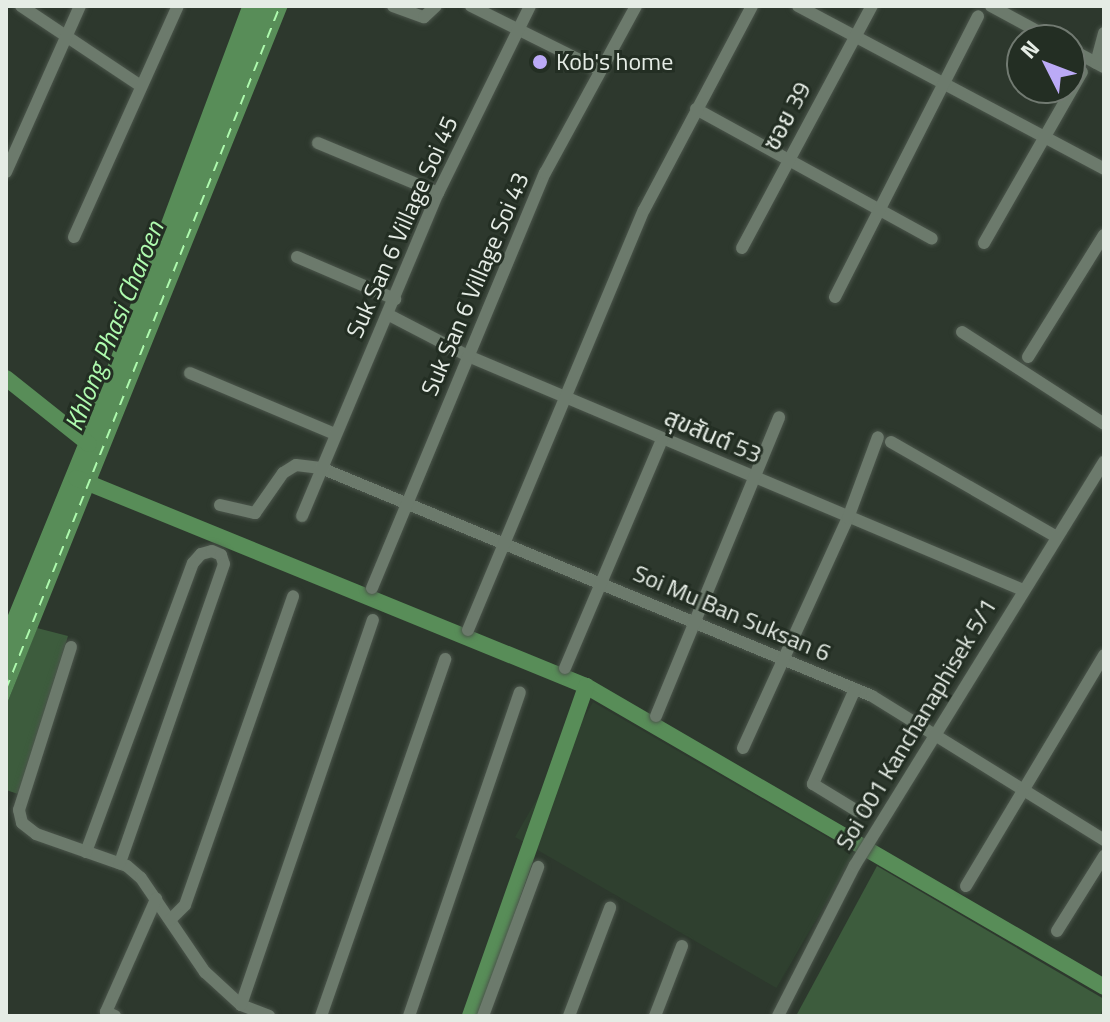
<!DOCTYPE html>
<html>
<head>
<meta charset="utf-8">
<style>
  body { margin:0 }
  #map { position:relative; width:1110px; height:1022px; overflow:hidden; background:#2d382d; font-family:"Titillium Web","Noto Sans Thai",sans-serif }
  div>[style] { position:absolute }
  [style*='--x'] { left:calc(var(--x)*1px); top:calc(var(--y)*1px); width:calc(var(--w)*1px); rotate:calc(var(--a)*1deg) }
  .built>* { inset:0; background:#2f402f; transform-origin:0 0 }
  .green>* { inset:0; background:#3d5c3d }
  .water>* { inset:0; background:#588d58 }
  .canal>* { height:16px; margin:-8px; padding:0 8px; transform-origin:8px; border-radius:8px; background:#588d58 }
  .ferry>* { height:2px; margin-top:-1px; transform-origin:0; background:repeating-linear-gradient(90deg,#aefaae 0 10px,transparent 0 18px) }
  .roads { filter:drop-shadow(0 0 2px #4b554b) drop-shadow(0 0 2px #4b554b) }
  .minor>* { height:12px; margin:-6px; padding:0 6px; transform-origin:6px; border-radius:6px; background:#6c7a6c }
  .dots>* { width:22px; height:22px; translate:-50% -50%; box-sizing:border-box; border:4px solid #232e23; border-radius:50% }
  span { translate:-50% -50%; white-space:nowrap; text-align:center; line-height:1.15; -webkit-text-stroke:6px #232e23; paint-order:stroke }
  .poi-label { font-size:24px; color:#e5ece5 }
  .left { translate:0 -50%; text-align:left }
  .street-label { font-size:24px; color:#e5ece5 }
  .water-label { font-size:26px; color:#aefaae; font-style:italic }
  .frame { position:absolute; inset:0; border:8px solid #e5ece5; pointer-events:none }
  .north { position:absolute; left:1006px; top:24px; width:80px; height:80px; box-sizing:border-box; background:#232e23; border:2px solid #717a71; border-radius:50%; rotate:312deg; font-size:22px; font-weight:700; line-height:32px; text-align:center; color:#e5ece5 }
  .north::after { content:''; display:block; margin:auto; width:28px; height:36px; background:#bbaaf6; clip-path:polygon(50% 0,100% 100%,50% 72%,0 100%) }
</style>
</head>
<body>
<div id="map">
  <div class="built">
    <i style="left:593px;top:702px;width:302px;height:156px;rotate:30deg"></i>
  </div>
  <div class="green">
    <i style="clip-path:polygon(37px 628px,68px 636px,18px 794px,6px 790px,6px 706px)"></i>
    <i style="clip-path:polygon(877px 866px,1104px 999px,1101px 1016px,796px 1016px)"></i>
  </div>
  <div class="water">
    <i style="clip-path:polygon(242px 6px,288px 6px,6px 706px,6px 620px,84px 429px)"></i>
  </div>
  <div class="canal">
    <i style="--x:6;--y:378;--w:106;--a:38.5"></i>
    <i style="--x:76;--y:478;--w:551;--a:22.19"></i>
    <i style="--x:586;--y:686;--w:599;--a:30.16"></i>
    <i style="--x:470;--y:1016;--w:350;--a:-70.6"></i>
  </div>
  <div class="ferry">
    <i style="--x:6;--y:689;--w:736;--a:-68.14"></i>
  </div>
  <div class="roads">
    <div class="minor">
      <i style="--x:21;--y:6;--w:144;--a:33.7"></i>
      <i style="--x:393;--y:6;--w:33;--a:20"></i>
      <i style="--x:424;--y:17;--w:16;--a:-43"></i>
      <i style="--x:471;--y:6;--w:144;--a:26.4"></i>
      <i style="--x:798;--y:6;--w:347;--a:28"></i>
      <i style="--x:991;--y:6;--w:72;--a:28.4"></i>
      <i style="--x:1070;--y:49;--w:38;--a:28"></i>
      <i style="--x:1096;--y:63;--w:31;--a:-75"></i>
      <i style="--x:696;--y:109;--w:269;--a:28.8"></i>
      <i style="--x:318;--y:143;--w:130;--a:22.6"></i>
      <i style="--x:6;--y:172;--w:182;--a:-66"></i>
      <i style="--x:74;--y:237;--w:253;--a:-65.8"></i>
      <i style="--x:984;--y:243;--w:197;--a:-60.2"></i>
      <i style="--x:742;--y:248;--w:275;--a:-61.8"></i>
      <i style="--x:297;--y:257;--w:107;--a:23.2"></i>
      <i style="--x:835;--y:297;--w:315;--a:-63"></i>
      <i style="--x:389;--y:315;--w:89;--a:27.4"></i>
      <i style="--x:468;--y:356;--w:602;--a:22.86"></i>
      <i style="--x:962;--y:332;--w:169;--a:32.9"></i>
      <i style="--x:1028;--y:357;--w:144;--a:-58.1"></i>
      <i style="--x:190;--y:373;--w:157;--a:22.8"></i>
      <i style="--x:891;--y:442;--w:191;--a:29.8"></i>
      <i style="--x:220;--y:505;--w:36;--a:13"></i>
      <i style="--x:255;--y:513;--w:49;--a:-55"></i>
      <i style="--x:283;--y:473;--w:15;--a:-32"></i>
      <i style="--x:296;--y:465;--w:25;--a:7"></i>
      <i style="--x:321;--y:468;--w:596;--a:22.48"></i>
      <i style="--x:872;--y:696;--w:273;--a:31.8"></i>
      <i style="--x:302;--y:516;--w:350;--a:-67.2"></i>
      <i style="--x:438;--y:193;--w:208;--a:-63.8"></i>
      <i style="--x:372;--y:588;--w:450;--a:-67.4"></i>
      <i style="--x:545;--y:173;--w:190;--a:-61.4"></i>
      <i style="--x:468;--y:630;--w:455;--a:-67.3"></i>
      <i style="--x:644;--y:210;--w:231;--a:-62.1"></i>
      <i style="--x:71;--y:647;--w:171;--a:107.7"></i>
      <i style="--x:19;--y:810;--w:13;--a:77"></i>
      <i style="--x:22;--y:823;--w:18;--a:38"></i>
      <i style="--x:36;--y:834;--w:96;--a:19.4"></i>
      <i style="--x:127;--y:866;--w:18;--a:41"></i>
      <i style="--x:141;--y:878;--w:114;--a:55.8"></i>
      <i style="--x:205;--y:972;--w:49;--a:42.5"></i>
      <i style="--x:241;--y:1005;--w:30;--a:21"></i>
      <i style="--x:565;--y:668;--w:249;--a:-67"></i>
      <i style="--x:855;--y:689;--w:104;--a:113.9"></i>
      <i style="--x:813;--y:784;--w:52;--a:31.5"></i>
      <i style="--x:656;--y:716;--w:323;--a:-67.6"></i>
      <i style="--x:743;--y:748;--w:253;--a:-65.5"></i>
      <i style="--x:848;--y:518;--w:86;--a:-69.7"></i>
      <i style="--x:86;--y:852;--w:308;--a:-69.7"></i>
      <i style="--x:193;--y:563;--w:12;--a:-48"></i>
      <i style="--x:201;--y:554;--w:11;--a:-15"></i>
      <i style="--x:212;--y:551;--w:10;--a:24"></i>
      <i style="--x:221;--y:555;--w:9;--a:72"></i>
      <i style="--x:224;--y:564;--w:317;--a:109.2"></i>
      <i style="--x:966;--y:886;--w:269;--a:-59.1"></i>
      <i style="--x:170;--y:920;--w:21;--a:-45"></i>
      <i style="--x:185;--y:905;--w:327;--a:-70.7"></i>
      <i style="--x:1057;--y:931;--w:89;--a:-57.9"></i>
      <i style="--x:241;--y:1005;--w:407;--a:-71.1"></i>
      <i style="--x:115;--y:1016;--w:10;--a:-156"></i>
      <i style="--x:106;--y:1012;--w:124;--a:-66.1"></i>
      <i style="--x:321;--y:1016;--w:378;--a:-70.8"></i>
      <i style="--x:409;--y:1016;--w:342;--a:-71.1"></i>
      <i style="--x:483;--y:1016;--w:159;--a:-69.7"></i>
      <i style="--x:569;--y:1016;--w:116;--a:-69.2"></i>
      <i style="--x:655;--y:1016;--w:75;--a:-68.9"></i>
      <i style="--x:778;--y:1016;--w:169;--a:-63"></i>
      <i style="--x:855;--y:865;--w:474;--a:-58.3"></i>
    </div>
  </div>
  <div class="dots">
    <i style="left:540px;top:62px;background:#bbaaf6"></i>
  </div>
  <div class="poi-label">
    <span class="left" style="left:556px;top:62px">Kob's home</span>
  </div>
  <div class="street-label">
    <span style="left:787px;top:116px;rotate:-62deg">ซอย 39</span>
    <span style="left:402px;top:227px;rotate:-66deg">Suk San 6 Village Soi 45</span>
    <span style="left:475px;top:284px;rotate:-67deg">Suk San 6 Village Soi 43</span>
    <span style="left:713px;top:436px;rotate:23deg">สุขสันต์ 53</span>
    <span style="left:732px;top:613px;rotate:23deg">Soi Mu Ban Suksan 6</span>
    <span style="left:916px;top:724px;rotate:-59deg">Soi 001 Kanchanaphisek 5/1</span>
  </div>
  <div class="water-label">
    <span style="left:114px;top:326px;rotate:-68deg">Khlong Phasi Charoen</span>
  </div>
  <div class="frame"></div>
  <div class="north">N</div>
</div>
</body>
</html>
